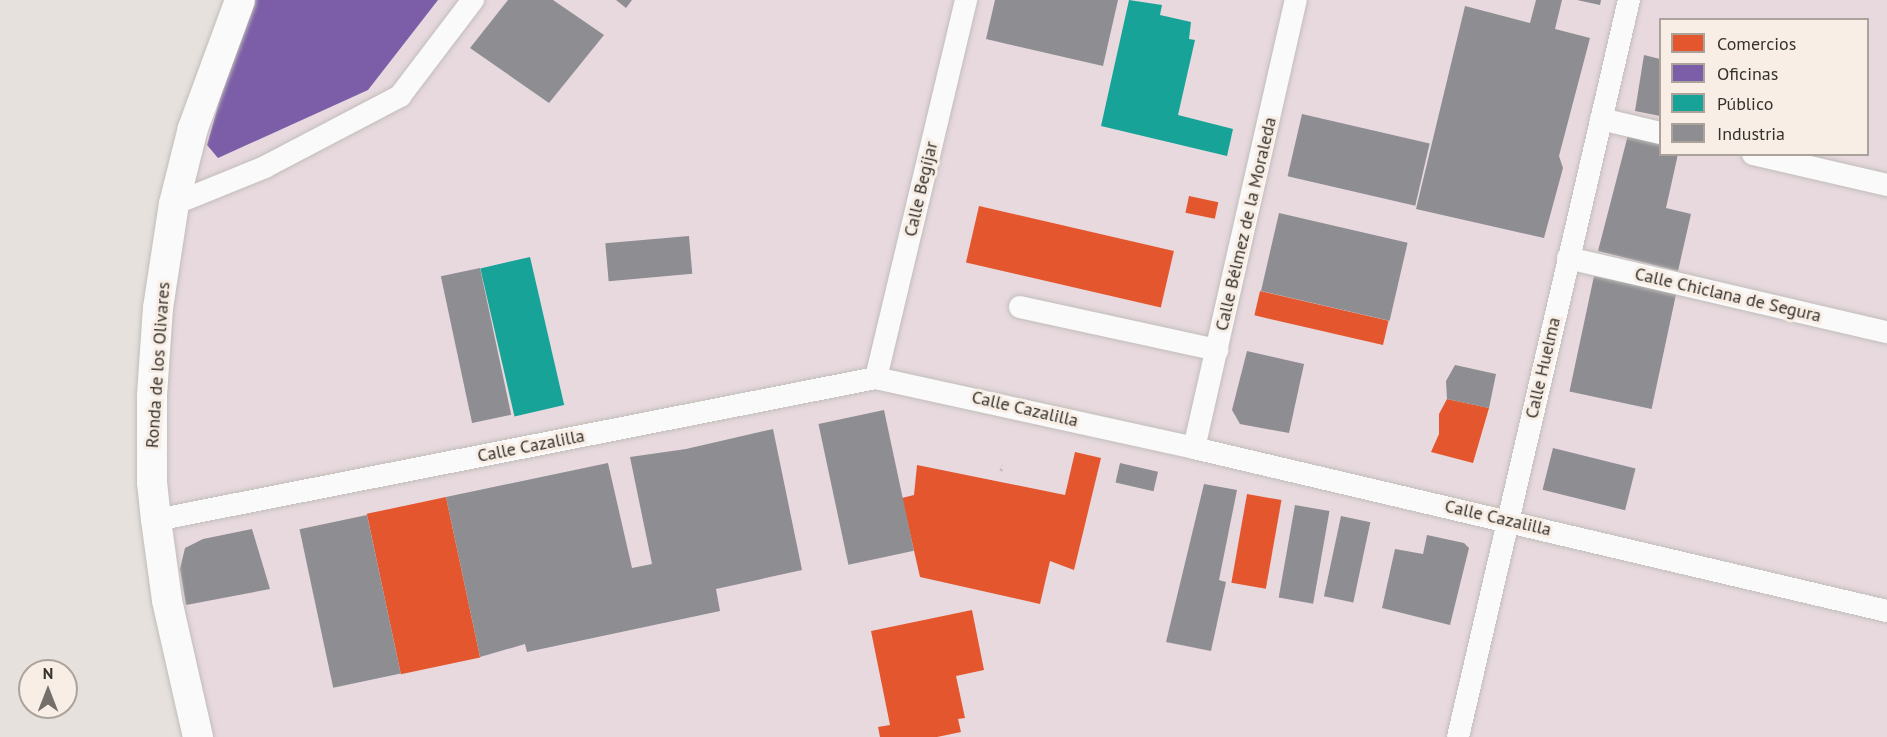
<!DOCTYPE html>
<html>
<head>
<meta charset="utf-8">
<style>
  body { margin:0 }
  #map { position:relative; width:1887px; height:737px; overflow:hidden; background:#e6e1dc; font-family:"PT Sans",sans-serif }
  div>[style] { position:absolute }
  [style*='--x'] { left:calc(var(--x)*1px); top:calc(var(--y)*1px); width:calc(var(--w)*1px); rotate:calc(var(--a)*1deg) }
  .industrial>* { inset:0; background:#e7d9de }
  .shops>* { inset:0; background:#e4572e; transform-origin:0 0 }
  .offices>* { inset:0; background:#7b5ea7 }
  .public>* { inset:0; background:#17a398; transform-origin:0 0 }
  .industry>* { inset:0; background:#8d8d92; transform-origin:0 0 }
  .path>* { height:3px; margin-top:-1.5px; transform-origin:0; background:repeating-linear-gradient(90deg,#c4c2c0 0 3px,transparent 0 6px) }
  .roads { filter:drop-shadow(0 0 2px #c1bdb9) drop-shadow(0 0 2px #c1bdb9) }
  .minor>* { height:22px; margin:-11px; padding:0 11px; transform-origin:11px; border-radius:11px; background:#fbfafa }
  .major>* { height:30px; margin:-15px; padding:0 15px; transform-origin:15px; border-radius:15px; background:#fbfafa }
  span { translate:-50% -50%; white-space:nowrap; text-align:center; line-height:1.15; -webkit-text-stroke:6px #f8eee5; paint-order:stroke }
  .street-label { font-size:18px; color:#35322e }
  .legend { position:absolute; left:1659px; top:18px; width:210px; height:138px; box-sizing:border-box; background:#f8eee5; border:2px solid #aaa39c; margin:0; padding:8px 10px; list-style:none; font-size:18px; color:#35322e }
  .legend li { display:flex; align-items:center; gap:12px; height:30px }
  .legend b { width:30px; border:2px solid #aaa39c }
  .north { position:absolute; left:18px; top:659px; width:60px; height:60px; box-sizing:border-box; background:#f8eee5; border:2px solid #aaa39c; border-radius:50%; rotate:0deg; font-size:16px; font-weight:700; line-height:24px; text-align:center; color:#35322e }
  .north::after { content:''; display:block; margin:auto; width:21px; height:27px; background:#736f6b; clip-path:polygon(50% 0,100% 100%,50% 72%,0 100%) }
</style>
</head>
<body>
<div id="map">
  <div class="industrial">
    <i style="clip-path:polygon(evenodd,239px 0,1887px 0,1887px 737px,209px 737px,168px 538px,161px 279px,239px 0,1660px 20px,1868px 20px,1868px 154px,1660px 154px,1660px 20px)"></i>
  </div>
  <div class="shops">
    <i style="left:1189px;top:196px;width:30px;height:17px;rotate:12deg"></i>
    <i style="left:979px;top:206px;width:200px;height:58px;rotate:13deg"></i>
    <i style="left:1260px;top:291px;width:132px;height:25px;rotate:13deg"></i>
    <i style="clip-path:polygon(1447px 399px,1489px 408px,1473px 463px,1431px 452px,1439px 434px,1439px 414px)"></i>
    <i style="clip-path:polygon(1075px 452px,1101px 458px,1074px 570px,1050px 561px,1040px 604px,920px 577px,902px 498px,914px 495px,917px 465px,1065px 495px)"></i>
    <i style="left:1247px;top:494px;width:35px;height:90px;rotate:10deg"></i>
    <i style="left:446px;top:497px;width:164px;height:81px;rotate:78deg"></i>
    <i style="clip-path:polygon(972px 610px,984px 670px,956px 676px,965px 718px,958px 719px,961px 732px,937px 737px,880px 737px,878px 727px,890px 725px,871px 631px)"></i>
  </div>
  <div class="offices">
    <i style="clip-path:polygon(253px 0,438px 0,368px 90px,218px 158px,207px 145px,240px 28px)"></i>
  </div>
  <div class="public">
    <i style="clip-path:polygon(1129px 0,1162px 5px,1160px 15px,1191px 22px,1189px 39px,1195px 40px,1178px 115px,1233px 129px,1227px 156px,1101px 126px)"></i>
    <i style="left:530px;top:257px;width:152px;height:51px;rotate:77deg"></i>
  </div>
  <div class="industry">
    <i style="clip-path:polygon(508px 0,553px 0,604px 35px,549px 103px,470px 48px)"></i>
    <i style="clip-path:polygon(616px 0,632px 0,626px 8px)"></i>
    <i style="clip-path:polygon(995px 0,1118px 0,1103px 66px,986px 39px)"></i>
    <i style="clip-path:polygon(1536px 0,1562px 0,1555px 29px,1590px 38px,1559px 156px,1563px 168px,1544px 238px,1416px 209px,1465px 6px,1530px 23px)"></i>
    <i style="clip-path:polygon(1577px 0,1601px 0,1600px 5px)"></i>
    <i style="clip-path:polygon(1644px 55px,1660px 59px,1660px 116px,1635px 111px)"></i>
    <i style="left:1302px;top:114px;width:131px;height:64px;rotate:13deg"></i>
    <i style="clip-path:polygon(1628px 135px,1660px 144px,1660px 154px,1678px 154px,1666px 208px,1691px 214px,1678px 271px,1598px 251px)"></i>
    <i style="left:1279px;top:213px;width:132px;height:80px;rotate:13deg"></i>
    <i style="left:689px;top:236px;width:38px;height:84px;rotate:85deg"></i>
    <i style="left:480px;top:268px;width:150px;height:40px;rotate:78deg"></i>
    <i style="left:1594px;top:276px;width:84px;height:118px;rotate:12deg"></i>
    <i style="clip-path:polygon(1247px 351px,1304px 364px,1289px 433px,1240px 424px,1232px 410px)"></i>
    <i style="clip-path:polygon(1455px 365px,1496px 374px,1489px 408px,1447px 399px,1446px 381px)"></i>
    <i style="left:884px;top:410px;width:144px;height:67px;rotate:78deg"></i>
    <i style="clip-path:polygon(773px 429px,802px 570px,716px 589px,720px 611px,527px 652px,525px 644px,480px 657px,446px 497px,608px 463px,632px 568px,652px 564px,630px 457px,686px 449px)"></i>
    <i style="left:1553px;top:448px;width:85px;height:43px;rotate:14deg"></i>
    <i style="left:1120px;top:463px;width:39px;height:20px;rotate:13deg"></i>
    <i style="clip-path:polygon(1204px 484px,1237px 490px,1219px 580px,1226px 582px,1211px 651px,1166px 642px)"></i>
    <i style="left:1295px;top:505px;width:35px;height:94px;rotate:10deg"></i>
    <i style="left:367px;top:515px;width:162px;height:69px;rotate:78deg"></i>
    <i style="left:1341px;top:516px;width:30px;height:82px;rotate:12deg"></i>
    <i style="clip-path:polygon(252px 529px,270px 589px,186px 605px,180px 569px,185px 548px,203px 539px)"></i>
    <i style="clip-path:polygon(1427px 535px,1464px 543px,1469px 548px,1450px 625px,1382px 608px,1395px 549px,1423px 554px)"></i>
  </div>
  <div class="path">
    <i style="--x:1001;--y:471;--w:6;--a:-81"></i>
  </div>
  <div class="roads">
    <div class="minor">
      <i style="--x:1601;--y:119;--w:61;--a:13.3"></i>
      <i style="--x:1753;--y:154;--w:138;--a:13"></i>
      <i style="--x:174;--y:204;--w:98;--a:-22.1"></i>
      <i style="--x:265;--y:167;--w:153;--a:-27.7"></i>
      <i style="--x:400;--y:96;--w:121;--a:-52.8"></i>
      <i style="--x:1568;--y:258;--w:327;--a:13.1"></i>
      <i style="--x:1020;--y:307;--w:202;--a:12.3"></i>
      <i style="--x:876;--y:378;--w:389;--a:-76.6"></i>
      <i style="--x:1194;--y:448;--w:459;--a:-77.2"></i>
      <i style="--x:156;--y:520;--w:734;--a:-11.16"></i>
      <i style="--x:876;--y:378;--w:326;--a:12.4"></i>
      <i style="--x:1194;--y:448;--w:712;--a:13.24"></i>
      <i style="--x:1458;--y:737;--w:757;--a:-76.94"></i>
    </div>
    <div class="major">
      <i style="--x:198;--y:737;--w:140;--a:-102.8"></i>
      <i style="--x:167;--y:600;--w:81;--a:-97.8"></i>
      <i style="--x:156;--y:520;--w:38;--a:-96"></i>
      <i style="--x:152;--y:482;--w:87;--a:-90"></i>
      <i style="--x:152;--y:395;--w:87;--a:-86.1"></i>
      <i style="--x:158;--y:308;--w:105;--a:-81.3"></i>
      <i style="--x:174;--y:204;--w:78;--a:-76"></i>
      <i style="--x:193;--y:128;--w:136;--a:-69.8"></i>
    </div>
  </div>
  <div class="street-label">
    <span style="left:921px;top:189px;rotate:-77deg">Calle Begíjar</span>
    <span style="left:1246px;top:224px;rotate:-77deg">Calle Bélmez de la Moraleda</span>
    <span style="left:1728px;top:295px;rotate:13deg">Calle Chiclana de Segura</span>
    <span style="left:158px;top:365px;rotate:-86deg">Ronda de los Olivares</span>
    <span style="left:1543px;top:368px;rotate:-77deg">Calle Huelma</span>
    <span style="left:1025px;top:409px;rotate:13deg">Calle Cazalilla</span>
    <span style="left:531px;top:446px;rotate:-11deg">Calle Cazalilla</span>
    <span style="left:1498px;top:518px;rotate:13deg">Calle Cazalilla</span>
  </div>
  <ul class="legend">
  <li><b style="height:16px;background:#e4572e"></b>Comercios</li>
  <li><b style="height:16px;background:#7b5ea7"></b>Oficinas</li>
  <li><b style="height:16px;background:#17a398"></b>Público</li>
  <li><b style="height:16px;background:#8d8d92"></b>Industria</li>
  </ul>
  <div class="north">N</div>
</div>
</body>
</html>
